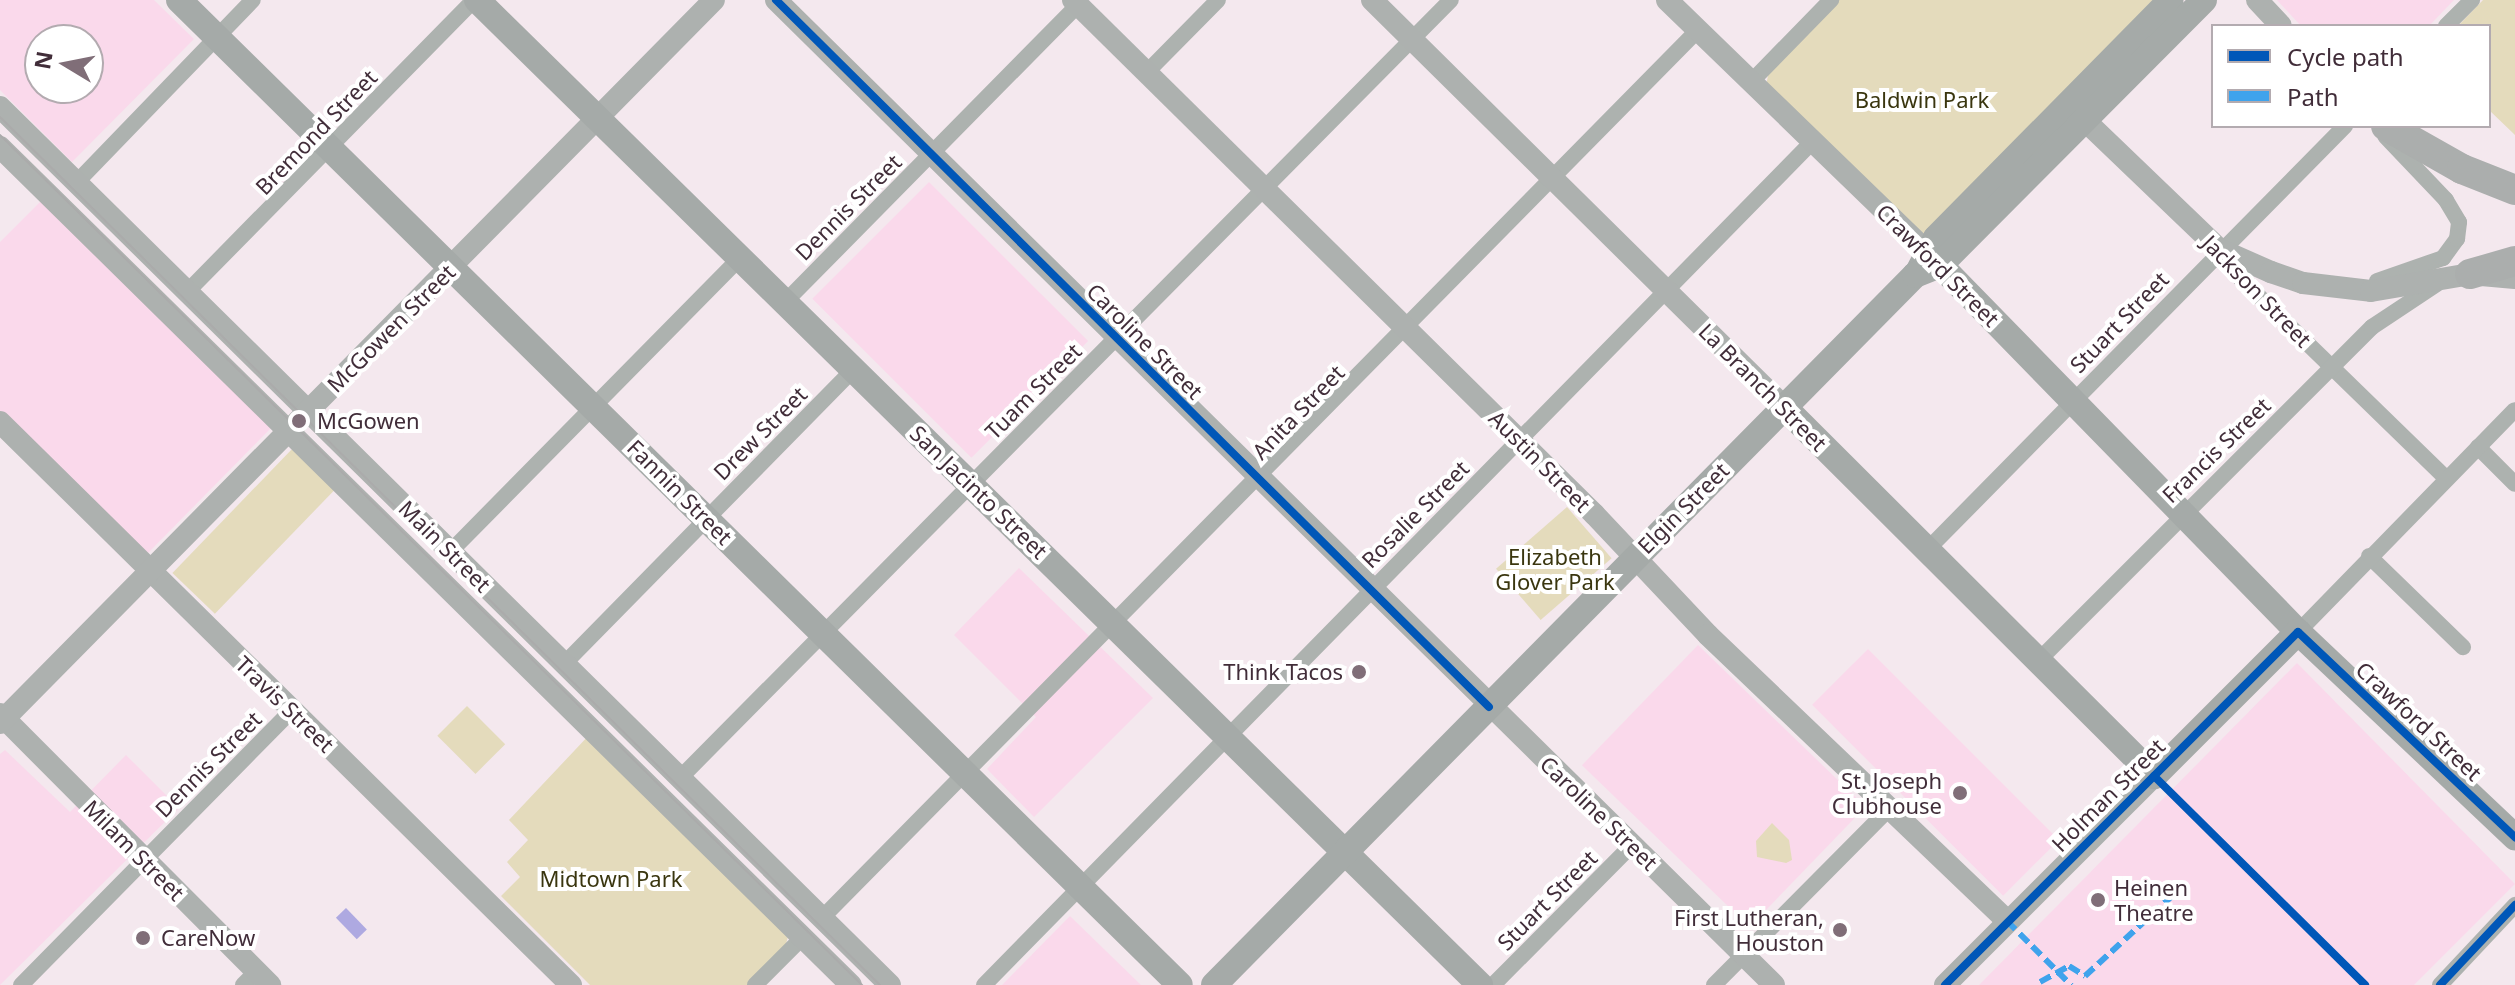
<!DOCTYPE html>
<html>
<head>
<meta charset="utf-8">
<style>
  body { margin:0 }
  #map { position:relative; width:2515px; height:985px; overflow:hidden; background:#f4e8ee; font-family:"Noto Sans",sans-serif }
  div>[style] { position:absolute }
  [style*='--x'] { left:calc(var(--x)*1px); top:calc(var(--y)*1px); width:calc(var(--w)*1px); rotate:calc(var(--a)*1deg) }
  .built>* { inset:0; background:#fad9eb; transform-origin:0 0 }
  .green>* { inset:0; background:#e4dbbc; transform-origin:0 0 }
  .water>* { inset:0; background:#aea9e1; transform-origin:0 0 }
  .street>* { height:16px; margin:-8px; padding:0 8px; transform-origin:8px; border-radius:8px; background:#adb2af }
  .secondary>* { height:22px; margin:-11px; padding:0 11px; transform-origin:11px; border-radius:11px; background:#adb1af }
  .primary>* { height:26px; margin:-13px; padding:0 13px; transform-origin:13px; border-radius:13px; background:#a5aaa8 }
  .highway>* { height:30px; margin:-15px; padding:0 15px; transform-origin:15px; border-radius:15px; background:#abaead }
  .tram>* { height:2px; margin:-1px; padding:0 1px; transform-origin:1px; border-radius:1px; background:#ababab }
  .quiet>* { height:6px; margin-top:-3px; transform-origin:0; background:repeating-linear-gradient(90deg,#3fa3ec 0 12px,transparent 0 18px) }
  .cycleway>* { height:8px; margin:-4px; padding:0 4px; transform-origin:4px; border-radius:4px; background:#0057b8 }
  .dots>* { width:22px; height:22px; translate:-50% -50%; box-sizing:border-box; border:4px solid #fff; border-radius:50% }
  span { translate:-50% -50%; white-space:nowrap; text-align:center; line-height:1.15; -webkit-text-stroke:8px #fff; paint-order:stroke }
  .park-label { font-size:22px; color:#3a360f }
  .street-label { font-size:22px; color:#412d39 }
  .poi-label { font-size:22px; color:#412d39 }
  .left { translate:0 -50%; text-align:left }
  .right { translate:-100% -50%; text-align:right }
  .legend { position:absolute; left:2211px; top:24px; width:280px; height:104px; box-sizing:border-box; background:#fff; border:2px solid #b3abb0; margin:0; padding:10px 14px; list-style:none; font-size:24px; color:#412d39 }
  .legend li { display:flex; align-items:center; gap:16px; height:40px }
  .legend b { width:40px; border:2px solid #b3abb0 }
  .north { position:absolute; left:24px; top:24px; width:80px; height:80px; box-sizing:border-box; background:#fff; border:2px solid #b3abb0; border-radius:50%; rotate:280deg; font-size:22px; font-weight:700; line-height:32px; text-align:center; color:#412d39 }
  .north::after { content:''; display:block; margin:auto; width:28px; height:36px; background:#806e78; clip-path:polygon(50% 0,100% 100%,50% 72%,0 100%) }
</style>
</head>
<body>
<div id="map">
  <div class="built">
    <i style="clip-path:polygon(evenodd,0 0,154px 0,194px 39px,72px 162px,0 90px,0 0,40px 40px,88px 40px,88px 88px,40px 88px,40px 40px)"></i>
    <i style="clip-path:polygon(2277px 0,2454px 0,2429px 26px,2301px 26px)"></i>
    <i style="left:929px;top:182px;width:225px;height:165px;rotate:45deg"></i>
    <i style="clip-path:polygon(42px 200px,276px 423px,146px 555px,0 412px,0 242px)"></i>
    <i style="clip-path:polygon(1019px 568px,1153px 698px,1034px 817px,987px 769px,1036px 717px,954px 635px)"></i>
    <i style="left:1698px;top:645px;width:233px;height:167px;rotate:44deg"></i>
    <i style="left:1868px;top:649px;width:270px;height:79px;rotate:45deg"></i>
    <i style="clip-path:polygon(2297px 663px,2515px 884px,2414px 985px,1979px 985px)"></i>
    <i style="clip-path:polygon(5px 750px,70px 812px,126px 755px,179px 808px,0 985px,0 754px)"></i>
    <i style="clip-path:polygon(1070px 916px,1141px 985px,1002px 985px)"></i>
  </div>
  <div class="green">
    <i style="clip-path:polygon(1839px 0,2157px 0,1927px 242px,1766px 86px,1769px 70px)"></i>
    <i style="clip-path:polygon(2483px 0,2515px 0,2515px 135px,2489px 110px,2489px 26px,2458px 26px)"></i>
    <i style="left:294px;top:447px;width:59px;height:175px;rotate:44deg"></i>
    <i style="left:1567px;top:507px;width:68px;height:94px;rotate:49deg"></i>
    <i style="left:467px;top:706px;width:54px;height:42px;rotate:45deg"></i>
    <i style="clip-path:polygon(591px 733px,789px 933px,786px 944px,747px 985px,590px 985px,501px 896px,520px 877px,507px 862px,528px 840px,509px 820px)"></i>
    <i style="clip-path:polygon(1772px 823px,1789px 840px,1792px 860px,1786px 863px,1757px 857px,1756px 841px)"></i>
  </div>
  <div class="water">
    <i style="left:346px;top:908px;width:30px;height:14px;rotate:46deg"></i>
  </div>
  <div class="street">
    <i style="--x:2446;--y:26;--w:37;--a:-45"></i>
    <i style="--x:1147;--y:72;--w:101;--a:-45.4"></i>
    <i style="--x:1751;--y:82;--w:115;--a:-45.7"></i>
    <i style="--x:77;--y:182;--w:253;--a:-46"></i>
    <i style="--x:2220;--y:251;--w:28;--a:55"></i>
    <i style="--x:2236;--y:274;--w:293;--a:44.2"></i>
    <i style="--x:2377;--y:281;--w:70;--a:-19.2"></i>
    <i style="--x:2443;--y:258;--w:24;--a:-54"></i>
    <i style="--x:2457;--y:239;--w:17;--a:-83"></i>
    <i style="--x:2459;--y:222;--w:26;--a:-121"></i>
    <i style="--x:2446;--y:200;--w:88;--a:-133.6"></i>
    <i style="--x:187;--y:292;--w:409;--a:-45.5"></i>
    <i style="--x:785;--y:302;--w:417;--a:-45.4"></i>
    <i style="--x:2478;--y:447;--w:52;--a:45"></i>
    <i style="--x:1926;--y:551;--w:597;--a:-45.41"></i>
    <i style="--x:450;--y:552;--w:413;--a:-45.4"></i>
    <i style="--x:2369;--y:556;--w:131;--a:44.1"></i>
    <i style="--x:2298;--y:632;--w:310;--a:-45.7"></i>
    <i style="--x:2038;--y:661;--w:472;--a:-45"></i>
    <i style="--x:2372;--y:327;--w:78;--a:-33.5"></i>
    <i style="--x:564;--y:664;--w:412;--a:-45.5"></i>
    <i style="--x:680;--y:778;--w:1095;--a:-45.26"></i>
    <i style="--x:822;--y:918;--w:1246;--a:-45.39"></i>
    <i style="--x:21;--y:985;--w:386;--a:-45.4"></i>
    <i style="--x:243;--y:985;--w:18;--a:-45"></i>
    <i style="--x:755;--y:985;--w:68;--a:-45"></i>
    <i style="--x:984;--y:985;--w:1180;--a:-45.51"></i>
    <i style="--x:1493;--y:985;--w:197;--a:-45.2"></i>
    <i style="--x:1714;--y:985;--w:250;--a:-45.2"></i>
    <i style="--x:2440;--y:985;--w:110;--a:-46.8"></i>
  </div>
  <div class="secondary">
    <i style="--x:776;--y:0;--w:1402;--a:44.62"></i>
    <i style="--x:1073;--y:0;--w:732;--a:44.61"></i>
    <i style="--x:1594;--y:514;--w:166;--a:46.7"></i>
    <i style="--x:1708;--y:635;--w:414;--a:43.7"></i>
    <i style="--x:1372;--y:0;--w:579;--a:44.65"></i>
    <i style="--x:1667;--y:0;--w:379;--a:44.1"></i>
    <i style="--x:2257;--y:0;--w:35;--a:47"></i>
    <i style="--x:0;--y:107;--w:1250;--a:44.61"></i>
    <i style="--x:2074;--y:110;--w:201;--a:43.8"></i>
    <i style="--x:2219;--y:249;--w:57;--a:23.9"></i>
    <i style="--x:2271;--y:272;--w:34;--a:19"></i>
    <i style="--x:2303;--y:283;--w:68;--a:6.7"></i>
    <i style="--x:2371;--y:291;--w:100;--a:-9.7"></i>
    <i style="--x:2470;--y:274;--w:45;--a:5.1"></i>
    <i style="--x:0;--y:147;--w:1194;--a:44.56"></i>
    <i style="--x:0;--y:422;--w:802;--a:44.6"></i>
    <i style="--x:0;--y:714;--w:383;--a:45.1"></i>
    <i style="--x:0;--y:723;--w:1016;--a:-45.36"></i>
    <i style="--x:1945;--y:985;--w:296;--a:-45"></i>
  </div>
  <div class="primary">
    <i style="--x:179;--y:0;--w:1404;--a:44.54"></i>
    <i style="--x:477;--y:0;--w:1406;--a:44.48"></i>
    <i style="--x:1940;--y:265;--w:513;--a:45.71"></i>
    <i style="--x:2298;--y:632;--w:299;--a:43.4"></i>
    <i style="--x:1918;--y:272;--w:38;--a:-62"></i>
    <i style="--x:1936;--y:238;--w:334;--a:-45.4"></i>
    <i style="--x:1784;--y:407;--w:523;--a:44.92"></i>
    <i style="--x:2154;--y:776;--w:204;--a:-45"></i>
    <i style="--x:1214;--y:985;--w:998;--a:-45.37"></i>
    <i style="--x:1915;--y:275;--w:27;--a:-22"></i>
    <i style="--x:1940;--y:265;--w:374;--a:-45.1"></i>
  </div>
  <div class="highway">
    <i style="--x:2386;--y:126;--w:87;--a:29.5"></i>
    <i style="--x:2462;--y:169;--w:57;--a:21.6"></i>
    <i style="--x:2470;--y:274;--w:47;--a:-16.1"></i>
  </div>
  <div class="tram">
    <i style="--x:0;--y:117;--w:1236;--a:44.61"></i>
    <i style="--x:0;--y:135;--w:1211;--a:44.6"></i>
  </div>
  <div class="quiet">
    <i style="--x:2007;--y:921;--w:91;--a:45"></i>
    <i style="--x:2040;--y:982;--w:33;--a:-29"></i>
    <i style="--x:2069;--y:966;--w:19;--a:32"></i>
    <i style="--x:2085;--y:976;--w:117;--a:-42.6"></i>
  </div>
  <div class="cycleway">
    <i style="--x:776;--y:0;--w:1004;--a:44.76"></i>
    <i style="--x:2154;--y:776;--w:297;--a:44.7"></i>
    <i style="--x:1945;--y:985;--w:499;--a:-45"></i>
    <i style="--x:2298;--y:632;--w:299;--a:43.4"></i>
    <i style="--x:2440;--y:985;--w:110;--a:-46.8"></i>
  </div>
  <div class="dots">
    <i style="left:299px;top:421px;background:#806e78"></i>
    <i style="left:1359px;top:672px;background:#806e78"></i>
    <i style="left:1960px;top:793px;background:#806e78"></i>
    <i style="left:2098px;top:900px;background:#806e78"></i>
    <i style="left:1840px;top:930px;background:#806e78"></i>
    <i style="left:143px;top:938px;background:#806e78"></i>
  </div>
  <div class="park-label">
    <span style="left:1922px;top:100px">Baldwin Park</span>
    <span style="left:1555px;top:569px">Elizabeth<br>Glover Park</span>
    <span style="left:611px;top:879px">Midtown Park</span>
  </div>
  <div class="street-label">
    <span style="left:316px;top:132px;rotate:-46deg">Bremond Street</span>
    <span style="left:848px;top:207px;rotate:-45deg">Dennis Street</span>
    <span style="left:1938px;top:265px;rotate:45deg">Crawford Street</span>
    <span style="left:2257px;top:291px;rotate:46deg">Jackson Street</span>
    <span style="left:2119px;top:322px;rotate:-46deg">Stuart Street</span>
    <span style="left:391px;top:328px;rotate:-45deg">McGowen Street</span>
    <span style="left:1145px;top:341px;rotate:45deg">Caroline Street</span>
    <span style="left:1763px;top:387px;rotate:45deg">La Branch Street</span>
    <span style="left:1033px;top:391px;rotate:-45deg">Tuam Street</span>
    <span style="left:1298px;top:412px;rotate:-46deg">Anita Street</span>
    <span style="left:760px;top:433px;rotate:-45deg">Drew Street</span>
    <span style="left:2216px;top:450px;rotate:-44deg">Francis Street</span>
    <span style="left:1540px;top:461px;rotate:45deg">Austin Street</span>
    <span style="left:680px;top:492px;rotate:45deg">Fannin Street</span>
    <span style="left:979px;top:492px;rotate:44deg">San Jacinto Street</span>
    <span style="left:1683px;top:508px;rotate:-45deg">Elgin Street</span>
    <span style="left:1415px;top:514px;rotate:-45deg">Rosalie Street</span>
    <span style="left:445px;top:546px;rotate:45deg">Main Street</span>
    <span style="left:285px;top:704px;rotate:44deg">Travis Street</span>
    <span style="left:2419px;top:721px;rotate:43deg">Crawford Street</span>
    <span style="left:208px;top:764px;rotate:-45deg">Dennis Street</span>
    <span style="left:2108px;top:795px;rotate:-45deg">Holman Street</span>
    <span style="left:1599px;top:813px;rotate:44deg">Caroline Street</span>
    <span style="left:134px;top:850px;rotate:45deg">Milam Street</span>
    <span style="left:1547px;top:900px;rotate:-45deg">Stuart Street</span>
  </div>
  <div class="poi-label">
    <span class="left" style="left:317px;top:421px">McGowen</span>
    <span class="right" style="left:1343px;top:672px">Think Tacos</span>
    <span class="right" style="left:1942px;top:793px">St. Joseph<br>Clubhouse</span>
    <span class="left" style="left:2114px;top:900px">Heinen<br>Theatre</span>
    <span class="right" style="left:1824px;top:930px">First Lutheran,<br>Houston</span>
    <span class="left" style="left:161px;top:938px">CareNow</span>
  </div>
  <ul class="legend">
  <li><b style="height:10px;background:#0057b8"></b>Cycle path</li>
  <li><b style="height:10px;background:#3fa3ec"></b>Path</li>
  </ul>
  <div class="north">N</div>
</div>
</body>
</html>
